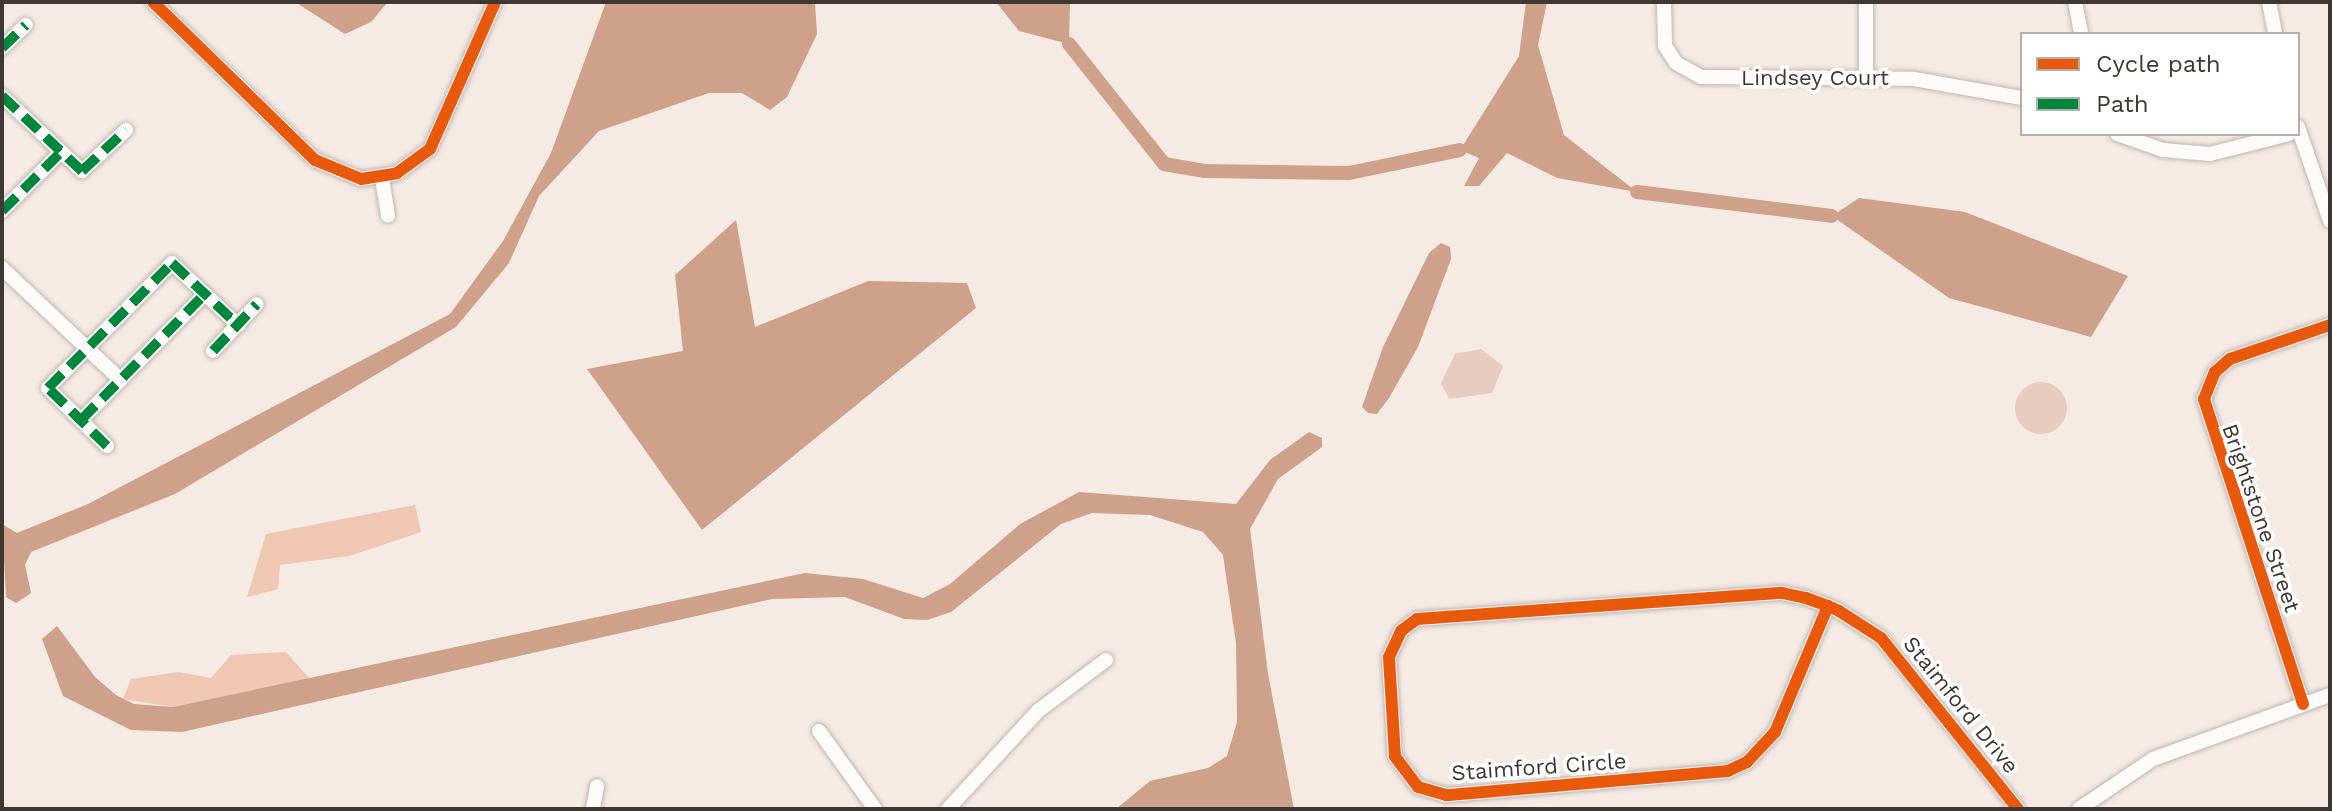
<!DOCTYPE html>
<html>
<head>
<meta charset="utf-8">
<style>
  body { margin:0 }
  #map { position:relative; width:2332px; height:811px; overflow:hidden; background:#f5eae4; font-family:"Work Sans",sans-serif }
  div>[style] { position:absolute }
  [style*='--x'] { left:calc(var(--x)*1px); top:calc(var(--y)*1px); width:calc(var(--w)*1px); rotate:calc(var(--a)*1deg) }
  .green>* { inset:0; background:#e8ccbf }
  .round { border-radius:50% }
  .forest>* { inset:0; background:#efc7b3 }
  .water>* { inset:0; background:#cfa18a }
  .canal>* { height:14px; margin:-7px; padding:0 7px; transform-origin:7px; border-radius:7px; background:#cfa18a }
  .roads { filter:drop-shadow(0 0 2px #c0b7b3) drop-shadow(0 0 2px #c0b7b3) }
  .minor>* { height:14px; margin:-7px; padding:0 7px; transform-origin:7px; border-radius:7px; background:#fefcfb }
  .quiet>* { height:10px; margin-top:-5px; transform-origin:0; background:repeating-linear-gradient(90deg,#00873e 0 20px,transparent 0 30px) }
  .cycleway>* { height:12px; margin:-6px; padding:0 6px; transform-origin:6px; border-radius:6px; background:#e8590c }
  span { translate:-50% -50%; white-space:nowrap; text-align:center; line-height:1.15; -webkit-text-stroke:7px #fff; paint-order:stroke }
  .street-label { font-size:22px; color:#3f3733 }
  .frame { position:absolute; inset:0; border:4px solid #3f3733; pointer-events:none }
  .legend { position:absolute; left:2020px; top:32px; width:280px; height:104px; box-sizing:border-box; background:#fff; border:2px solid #b2afad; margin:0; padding:10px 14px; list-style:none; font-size:24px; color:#3f3733 }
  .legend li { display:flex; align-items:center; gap:16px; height:40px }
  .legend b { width:40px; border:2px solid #b2afad }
</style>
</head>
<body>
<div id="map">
  <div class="green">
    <i style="clip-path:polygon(1481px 349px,1503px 366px,1492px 393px,1449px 399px,1441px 383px,1455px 354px)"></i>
    <i class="round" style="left:2015px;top:382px;width:52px;height:52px"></i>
  </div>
  <div class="forest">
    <i style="clip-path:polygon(415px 505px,421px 532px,349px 556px,280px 565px,278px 589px,247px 597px,266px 534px)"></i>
    <i style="clip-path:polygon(286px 652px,310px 679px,173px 707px,123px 699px,131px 679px,178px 672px,211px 678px,231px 655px)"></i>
  </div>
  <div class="water">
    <i style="clip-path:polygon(295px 2px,388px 2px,371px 22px,345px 34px)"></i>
    <i style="clip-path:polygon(606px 2px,815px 2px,817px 34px,787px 97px,770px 110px,742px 93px,709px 93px,599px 131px,539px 196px,509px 263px,456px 327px,175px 494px,31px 552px,25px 565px,31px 593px,16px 603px,6px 597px,2px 524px,17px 533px,88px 504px,450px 314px,503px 241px,551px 153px)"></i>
    <i style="clip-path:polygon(996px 2px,1070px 2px,1069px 44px,1019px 31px)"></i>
    <i style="clip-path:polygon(1526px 2px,1547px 2px,1538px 45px,1564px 135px,1637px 192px,1557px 178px,1507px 153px,1479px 186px,1464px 186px,1479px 158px,1460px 150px,1519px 56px)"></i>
    <i style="clip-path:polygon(1859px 198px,1965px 212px,2128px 276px,2091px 337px,1949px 298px,1832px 216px)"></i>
    <i style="clip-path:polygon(736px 220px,755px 327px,868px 281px,967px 283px,976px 308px,702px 530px,587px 369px,683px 351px,675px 275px)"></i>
    <i style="clip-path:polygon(1441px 243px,1450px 247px,1451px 259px,1418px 347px,1389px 398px,1377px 414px,1368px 413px,1362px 407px,1383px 347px,1429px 253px)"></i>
    <i style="clip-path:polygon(1309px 432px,1322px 438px,1322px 447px,1278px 479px,1250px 529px,1268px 674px,1294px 809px,1116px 809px,1150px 781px,1208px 768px,1227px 756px,1237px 722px,1236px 643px,1223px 555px,1203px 532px,1150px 515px,1092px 513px,1061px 524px,951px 612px,927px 620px,904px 619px,845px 597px,772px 599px,182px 732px,131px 730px,63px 696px,42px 639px,57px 626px,95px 677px,116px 695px,134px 704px,173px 707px,805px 573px,863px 579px,923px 598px,950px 584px,1020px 524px,1079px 492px,1236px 504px,1270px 460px)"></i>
  </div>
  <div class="canal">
    <i style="--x:1069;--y:44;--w:153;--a:51.6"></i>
    <i style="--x:1164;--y:164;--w:42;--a:9.7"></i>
    <i style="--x:1205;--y:171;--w:144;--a:0.8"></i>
    <i style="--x:1349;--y:173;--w:113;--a:-11.7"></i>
    <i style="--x:1637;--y:192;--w:196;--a:7"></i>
  </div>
  <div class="roads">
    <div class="minor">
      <i style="--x:153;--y:2;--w:226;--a:44.3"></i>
      <i style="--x:315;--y:160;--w:50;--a:22.4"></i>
      <i style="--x:361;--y:179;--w:36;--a:-9"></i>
      <i style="--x:397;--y:173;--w:41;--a:-36"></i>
      <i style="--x:430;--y:149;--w:161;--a:-66.1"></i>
      <i style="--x:1664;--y:2;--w:44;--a:88.7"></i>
      <i style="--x:1665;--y:46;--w:20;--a:57"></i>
      <i style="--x:1676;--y:63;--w:29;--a:29"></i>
      <i style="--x:1701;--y:77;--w:213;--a:0.5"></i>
      <i style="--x:1914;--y:79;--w:110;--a:10"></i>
      <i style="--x:2075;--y:2;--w:33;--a:79"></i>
      <i style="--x:2269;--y:2;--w:33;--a:79"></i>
      <i style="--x:2;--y:48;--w:33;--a:-44"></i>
      <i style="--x:1866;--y:78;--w:76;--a:-90"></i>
      <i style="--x:2;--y:96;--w:110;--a:43.2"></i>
      <i style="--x:82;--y:171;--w:60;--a:-43"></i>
      <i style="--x:2298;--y:127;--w:99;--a:71.2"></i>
      <i style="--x:2117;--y:134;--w:49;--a:19.2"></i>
      <i style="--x:2163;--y:150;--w:47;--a:4.9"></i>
      <i style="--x:2210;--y:154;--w:81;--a:-14.2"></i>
      <i style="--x:382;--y:178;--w:38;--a:81"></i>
      <i style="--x:2;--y:211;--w:81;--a:-45"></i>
      <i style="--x:2;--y:268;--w:163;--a:43.3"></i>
      <i style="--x:213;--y:351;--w:64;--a:-46.9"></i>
      <i style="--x:81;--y:420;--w:177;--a:-45.5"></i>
      <i style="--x:107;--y:446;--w:83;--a:-135.5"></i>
      <i style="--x:48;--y:388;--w:176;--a:-45.2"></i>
      <i style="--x:172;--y:263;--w:91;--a:43.2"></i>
      <i style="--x:1828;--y:606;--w:137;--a:112.8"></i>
      <i style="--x:1775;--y:732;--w:41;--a:133"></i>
      <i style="--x:1747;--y:762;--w:21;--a:155"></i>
      <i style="--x:1728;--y:771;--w:283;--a:175.1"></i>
      <i style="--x:1446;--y:795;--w:29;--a:-164"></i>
      <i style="--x:1418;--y:787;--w:39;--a:-127"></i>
      <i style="--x:1395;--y:756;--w:99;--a:-93.5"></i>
      <i style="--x:1389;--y:657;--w:29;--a:-65"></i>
      <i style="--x:1401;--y:631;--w:20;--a:-37"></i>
      <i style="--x:1417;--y:619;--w:366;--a:-4.1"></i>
      <i style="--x:1782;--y:593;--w:25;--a:12"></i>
      <i style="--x:1806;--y:598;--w:23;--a:20"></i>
      <i style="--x:1828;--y:606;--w:12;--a:24"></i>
      <i style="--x:1839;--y:611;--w:50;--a:32.7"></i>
      <i style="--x:1881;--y:638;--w:219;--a:51.3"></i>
      <i style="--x:2303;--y:704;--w:321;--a:-108"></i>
      <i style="--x:2204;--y:399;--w:29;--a:-68"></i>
      <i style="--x:2215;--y:372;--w:20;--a:-41"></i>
      <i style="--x:2230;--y:359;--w:106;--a:-18.8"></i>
      <i style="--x:819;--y:731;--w:96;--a:54.3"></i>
      <i style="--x:593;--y:809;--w:23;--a:-80"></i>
      <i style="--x:948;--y:809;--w:133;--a:-47.4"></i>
      <i style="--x:1038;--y:711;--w:85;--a:-36.9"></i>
      <i style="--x:2079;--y:809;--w:89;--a:-34"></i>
      <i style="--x:2153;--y:759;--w:188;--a:-19.9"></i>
    </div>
  </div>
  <div class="quiet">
    <i style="--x:2;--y:48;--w:33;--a:-44"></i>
    <i style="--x:2;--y:96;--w:110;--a:43.2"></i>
    <i style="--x:82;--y:171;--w:60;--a:-43"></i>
    <i style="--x:2;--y:211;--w:81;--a:-45"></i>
    <i style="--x:213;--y:351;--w:64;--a:-46.9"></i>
    <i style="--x:81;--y:420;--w:177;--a:-45.5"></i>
    <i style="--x:107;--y:446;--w:83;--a:-135.5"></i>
    <i style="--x:48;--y:388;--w:176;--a:-45.2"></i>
    <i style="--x:172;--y:263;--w:91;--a:43.2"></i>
  </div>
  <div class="cycleway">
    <i style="--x:153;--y:2;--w:226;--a:44.3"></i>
    <i style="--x:315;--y:160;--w:50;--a:22.4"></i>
    <i style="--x:361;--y:179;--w:36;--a:-9"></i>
    <i style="--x:397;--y:173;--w:41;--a:-36"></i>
    <i style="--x:430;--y:149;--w:161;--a:-66.1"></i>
    <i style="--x:1828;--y:606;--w:137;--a:112.8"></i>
    <i style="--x:1775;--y:732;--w:41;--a:133"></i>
    <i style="--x:1747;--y:762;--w:21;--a:155"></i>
    <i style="--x:1728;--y:771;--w:283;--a:175.1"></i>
    <i style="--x:1446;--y:795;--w:29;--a:-164"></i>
    <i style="--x:1418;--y:787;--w:39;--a:-127"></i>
    <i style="--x:1395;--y:756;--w:99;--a:-93.5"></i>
    <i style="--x:1389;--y:657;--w:29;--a:-65"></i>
    <i style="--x:1401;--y:631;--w:20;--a:-37"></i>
    <i style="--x:1417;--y:619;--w:366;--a:-4.1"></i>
    <i style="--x:1782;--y:593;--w:25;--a:12"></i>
    <i style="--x:1806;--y:598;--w:23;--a:20"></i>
    <i style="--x:1828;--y:606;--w:12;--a:24"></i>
    <i style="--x:1839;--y:611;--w:50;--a:32.7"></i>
    <i style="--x:1881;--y:638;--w:219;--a:51.3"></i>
    <i style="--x:2303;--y:704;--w:321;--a:-108"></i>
    <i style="--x:2204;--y:399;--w:29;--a:-68"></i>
    <i style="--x:2215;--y:372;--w:20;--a:-41"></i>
    <i style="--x:2230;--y:359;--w:106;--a:-18.8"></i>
  </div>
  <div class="street-label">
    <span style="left:1815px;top:78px">Lindsey Court</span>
    <span style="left:2261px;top:518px;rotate:71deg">Brightstone Street</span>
    <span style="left:1961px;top:705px;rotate:51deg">Staimford Drive</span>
    <span style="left:1539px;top:767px;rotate:-4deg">Staimford Circle</span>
  </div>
  <div class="frame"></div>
  <ul class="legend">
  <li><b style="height:10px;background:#e8590c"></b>Cycle path</li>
  <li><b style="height:10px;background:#00873e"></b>Path</li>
  </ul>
</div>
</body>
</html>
